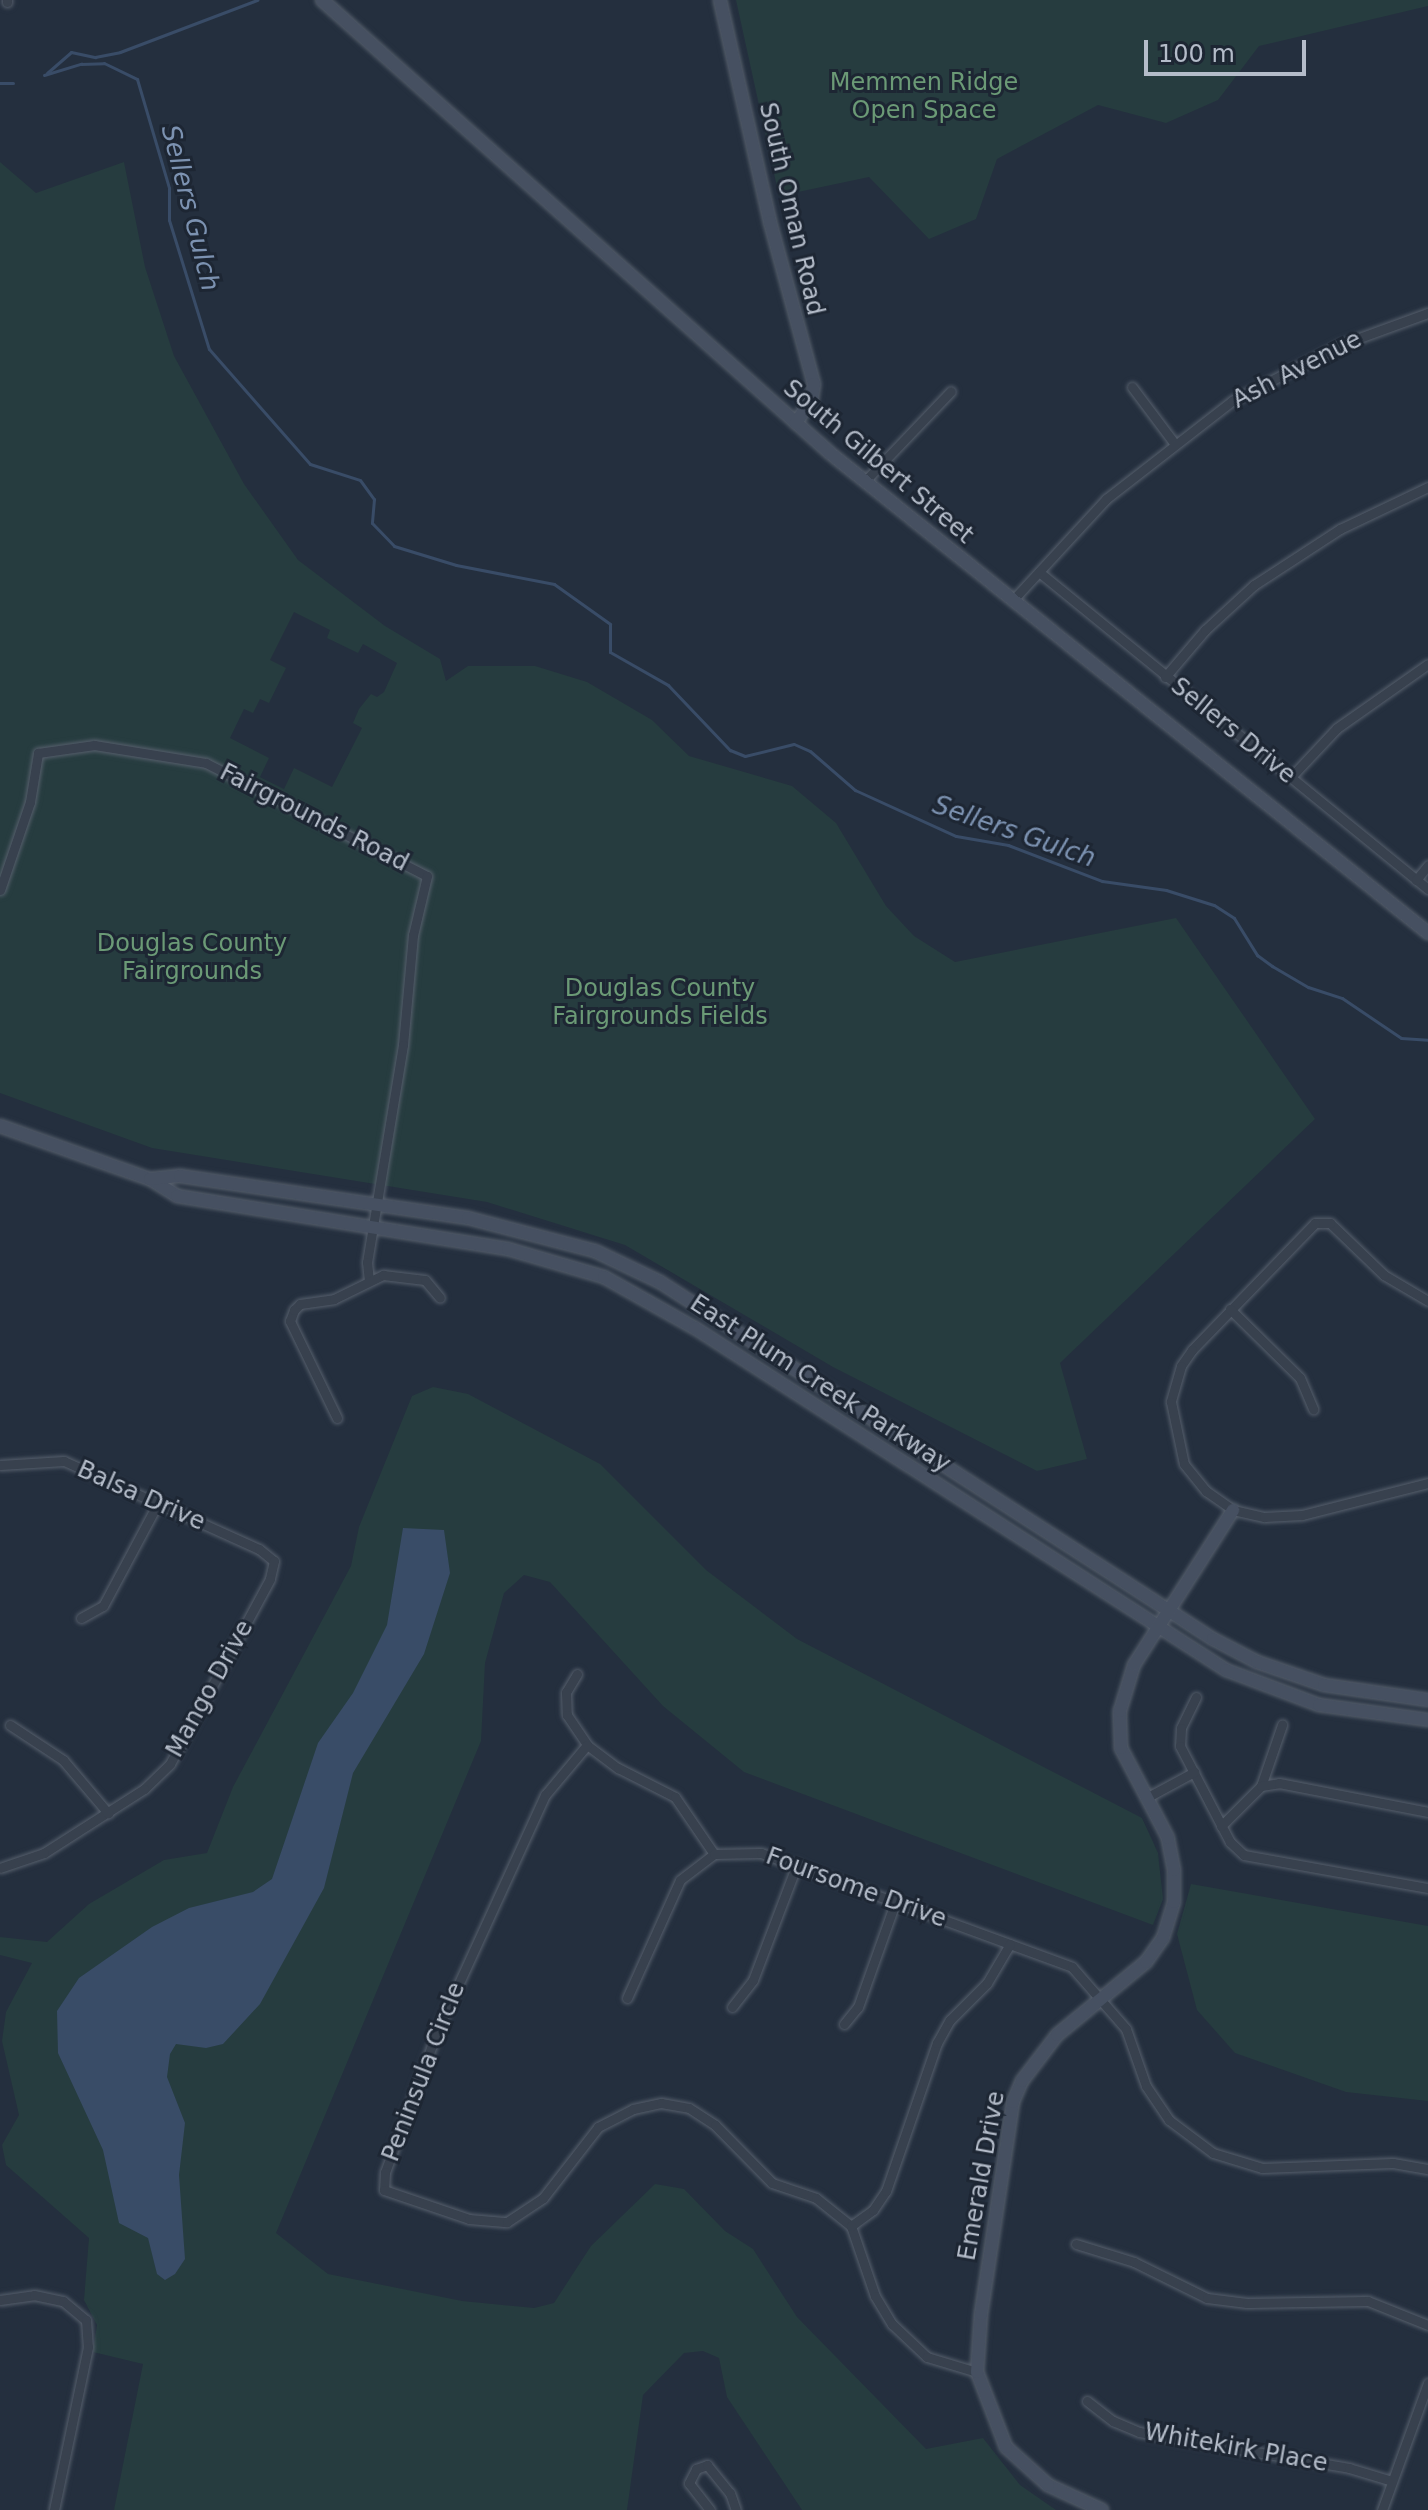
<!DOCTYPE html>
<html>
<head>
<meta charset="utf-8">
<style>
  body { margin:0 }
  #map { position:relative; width:1428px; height:2510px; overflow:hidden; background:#242f3e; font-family:"DejaVu Sans",sans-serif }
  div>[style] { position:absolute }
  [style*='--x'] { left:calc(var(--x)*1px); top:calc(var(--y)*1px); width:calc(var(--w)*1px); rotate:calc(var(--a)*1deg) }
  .green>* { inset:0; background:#263c3f }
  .water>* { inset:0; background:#394c67 }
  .stream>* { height:3px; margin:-1.5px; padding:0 1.5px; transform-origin:1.5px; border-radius:1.5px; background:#394c67 }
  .roads { filter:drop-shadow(0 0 2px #565f6c) drop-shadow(0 0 2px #565f6c) }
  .street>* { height:9px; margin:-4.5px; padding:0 4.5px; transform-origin:4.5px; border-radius:4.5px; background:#38414e }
  .secondary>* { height:12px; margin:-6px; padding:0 6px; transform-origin:6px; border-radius:6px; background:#465061 }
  span { translate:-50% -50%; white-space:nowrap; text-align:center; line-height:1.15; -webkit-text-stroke:6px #1d2633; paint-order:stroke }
  .park-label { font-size:24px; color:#6b9a76 }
  .street-label { font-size:24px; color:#b4bcc9 }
  .water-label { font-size:26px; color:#7c92b1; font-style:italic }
  .scale { position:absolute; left:1144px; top:40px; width:162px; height:36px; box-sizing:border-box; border:4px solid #b4bcc9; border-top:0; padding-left:10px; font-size:24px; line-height:28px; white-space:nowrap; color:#b4bcc9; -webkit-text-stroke:6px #1d2633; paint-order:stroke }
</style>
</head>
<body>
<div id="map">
  <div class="green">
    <i style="clip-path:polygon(736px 0,1428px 0,1428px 6px,1259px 46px,1218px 100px,1166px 123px,1098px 105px,997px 159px,976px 219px,929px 239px,869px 177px,779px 196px)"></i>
    <i style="clip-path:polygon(evenodd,0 162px,36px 193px,124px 162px,145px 267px,174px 356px,244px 484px,298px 560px,385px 626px,440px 659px,446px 681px,468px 666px,535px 666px,587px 682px,652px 720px,689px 756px,792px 786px,836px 823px,886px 906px,914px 936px,955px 962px,1176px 918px,1315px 1119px,1060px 1363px,1087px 1459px,1037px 1471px,833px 1367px,625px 1245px,487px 1202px,152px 1148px,0 1093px,0 162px,294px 612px,330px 630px,327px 638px,358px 653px,363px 644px,397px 663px,384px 692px,377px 697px,371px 694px,359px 709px,353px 723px,362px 728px,332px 787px,294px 768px,284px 789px,260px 777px,269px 758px,230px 738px,244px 709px,253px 713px,260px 699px,269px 703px,286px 668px,270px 660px,294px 612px)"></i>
    <i style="clip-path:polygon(433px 1387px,468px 1394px,600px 1464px,706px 1570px,797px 1639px,1142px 1818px,1158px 1853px,1163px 1899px,1153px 1925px,744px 1772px,663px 1706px,550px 1582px,524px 1575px,504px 1593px,485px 1663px,481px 1741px,276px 2233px,328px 2274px,462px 2301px,534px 2308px,554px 2303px,591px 2246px,655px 2184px,684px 2189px,725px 2231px,753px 2249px,797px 2317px,926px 2449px,983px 2438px,1020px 2485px,1056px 2510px,802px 2510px,727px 2397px,719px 2358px,703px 2351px,684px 2353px,643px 2395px,627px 2510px,114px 2510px,143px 2364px,93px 2352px,97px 2325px,84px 2300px,89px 2238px,6px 2165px,2px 2145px,19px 2115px,2px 2041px,6px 2012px,32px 1963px,0 1955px,0 1937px,47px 1942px,89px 1904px,164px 1860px,207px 1853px,233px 1787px,351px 1566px,359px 1527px,412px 1396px)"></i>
    <i style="clip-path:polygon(1191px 1884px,1428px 1926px,1428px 2101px,1346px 2092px,1235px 2053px,1197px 2010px,1177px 1934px)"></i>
  </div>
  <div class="water">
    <i style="clip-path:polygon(403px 1528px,444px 1530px,450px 1573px,424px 1654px,353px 1773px,324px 1888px,260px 2004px,223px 2044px,206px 2048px,176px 2044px,170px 2054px,167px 2077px,185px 2123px,179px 2175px,185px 2259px,175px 2274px,165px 2280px,157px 2274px,148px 2238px,119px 2223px,103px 2150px,58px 2053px,57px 2011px,79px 1978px,152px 1927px,189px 1908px,253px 1892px,272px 1879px,318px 1743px,353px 1693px,387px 1625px)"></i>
  </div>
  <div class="stream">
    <i style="--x:47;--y:73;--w:32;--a:-41"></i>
    <i style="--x:71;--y:52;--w:25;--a:12"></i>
    <i style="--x:95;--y:57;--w:25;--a:-11"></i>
    <i style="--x:120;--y:52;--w:147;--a:-20.8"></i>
    <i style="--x:44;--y:75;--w:39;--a:-17"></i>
    <i style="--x:81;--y:64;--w:23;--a:-2"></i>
    <i style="--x:104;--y:63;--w:37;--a:26"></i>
    <i style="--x:137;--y:79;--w:114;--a:73.6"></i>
    <i style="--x:169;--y:188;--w:32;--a:90"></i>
    <i style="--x:169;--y:220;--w:135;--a:72.8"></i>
    <i style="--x:209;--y:349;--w:153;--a:48.7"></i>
    <i style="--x:310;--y:464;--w:52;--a:17.7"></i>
    <i style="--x:360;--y:480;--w:24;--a:54"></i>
    <i style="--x:374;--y:499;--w:24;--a:95"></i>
    <i style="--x:372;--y:523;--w:32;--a:46"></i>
    <i style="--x:394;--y:546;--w:65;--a:17"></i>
    <i style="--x:456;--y:565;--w:100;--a:11"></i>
    <i style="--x:554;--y:584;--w:69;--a:35.5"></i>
    <i style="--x:610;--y:624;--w:28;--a:90"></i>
    <i style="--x:610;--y:652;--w:67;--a:29.6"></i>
    <i style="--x:668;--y:685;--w:90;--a:46.4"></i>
    <i style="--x:730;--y:750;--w:16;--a:22"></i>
    <i style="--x:745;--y:756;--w:50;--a:-13.8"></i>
    <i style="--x:794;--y:744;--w:17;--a:24"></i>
    <i style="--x:810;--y:751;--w:60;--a:40.9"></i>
    <i style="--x:855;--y:790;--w:111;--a:24.5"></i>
    <i style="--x:956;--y:836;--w:53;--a:9.8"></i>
    <i style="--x:1008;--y:845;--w:101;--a:21"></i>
    <i style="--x:1102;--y:881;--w:65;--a:8"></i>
    <i style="--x:1166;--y:890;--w:50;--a:17.4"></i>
    <i style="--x:1214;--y:905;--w:24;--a:33"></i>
    <i style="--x:1234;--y:918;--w:44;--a:58.1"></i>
    <i style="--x:1257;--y:955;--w:19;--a:36"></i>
    <i style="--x:1272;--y:966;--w:42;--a:30.3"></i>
    <i style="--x:1308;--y:987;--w:36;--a:18"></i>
    <i style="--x:1342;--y:998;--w:71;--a:34.1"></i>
    <i style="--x:1401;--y:1038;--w:27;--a:4"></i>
    <i style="--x:0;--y:83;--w:13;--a:0"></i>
  </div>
  <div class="roads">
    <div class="street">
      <i style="--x:7;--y:0;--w:2;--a:90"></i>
      <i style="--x:1132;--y:387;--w:70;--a:53.1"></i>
      <i style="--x:865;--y:481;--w:124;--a:-46.3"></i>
      <i style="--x:1039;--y:572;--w:502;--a:39.18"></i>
      <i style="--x:1012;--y:601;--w:139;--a:-47.3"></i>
      <i style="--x:1106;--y:499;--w:160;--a:-37.9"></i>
      <i style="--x:1232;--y:401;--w:122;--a:-27.4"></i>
      <i style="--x:1340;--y:345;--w:94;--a:-20"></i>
      <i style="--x:1165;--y:677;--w:62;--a:-49.6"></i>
      <i style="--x:1205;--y:630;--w:67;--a:-42.6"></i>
      <i style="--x:1254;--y:585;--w:103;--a:-33.1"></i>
      <i style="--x:1340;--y:529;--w:98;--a:-25.5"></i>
      <i style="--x:1291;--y:777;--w:67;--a:-46.8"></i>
      <i style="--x:1337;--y:728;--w:111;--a:-35.1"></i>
      <i style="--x:1416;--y:880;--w:19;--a:-51"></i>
      <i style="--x:0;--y:890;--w:93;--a:-71.2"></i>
      <i style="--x:30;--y:802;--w:50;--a:-80.7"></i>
      <i style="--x:38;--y:753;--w:57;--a:-8.1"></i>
      <i style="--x:94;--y:745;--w:113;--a:9.1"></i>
      <i style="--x:206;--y:763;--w:248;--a:27.1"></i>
      <i style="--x:427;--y:876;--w:61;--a:103.3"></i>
      <i style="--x:413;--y:935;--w:110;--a:95.2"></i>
      <i style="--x:403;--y:1045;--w:220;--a:99.4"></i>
      <i style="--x:367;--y:1262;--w:18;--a:84"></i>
      <i style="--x:1428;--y:1301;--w:51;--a:-149.4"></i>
      <i style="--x:1384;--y:1275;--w:75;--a:-136.1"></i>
      <i style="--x:1330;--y:1223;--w:15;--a:180"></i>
      <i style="--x:1315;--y:1223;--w:177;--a:134.1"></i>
      <i style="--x:1192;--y:1350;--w:19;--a:125"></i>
      <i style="--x:1181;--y:1366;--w:37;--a:106"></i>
      <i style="--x:1171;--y:1402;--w:63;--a:78.2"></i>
      <i style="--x:1184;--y:1464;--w:35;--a:51"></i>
      <i style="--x:1206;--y:1491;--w:33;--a:35"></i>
      <i style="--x:1233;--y:1510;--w:32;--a:13"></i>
      <i style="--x:1264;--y:1517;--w:38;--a:-3"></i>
      <i style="--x:1302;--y:1515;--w:130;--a:-14.3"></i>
      <i style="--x:1230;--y:1309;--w:98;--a:44.6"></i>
      <i style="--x:1300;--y:1378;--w:34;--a:67"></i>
      <i style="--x:337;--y:1418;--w:108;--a:-115.9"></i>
      <i style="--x:290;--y:1321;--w:12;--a:-70"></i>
      <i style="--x:294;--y:1310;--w:8;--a:-45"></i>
      <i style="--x:300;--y:1304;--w:34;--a:-8"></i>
      <i style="--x:334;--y:1299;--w:55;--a:-26.1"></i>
      <i style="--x:383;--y:1275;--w:42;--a:6.8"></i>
      <i style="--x:425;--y:1280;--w:23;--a:50"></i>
      <i style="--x:0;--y:1465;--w:64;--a:-3.6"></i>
      <i style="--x:64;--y:1461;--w:214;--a:24.3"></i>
      <i style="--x:259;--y:1549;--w:19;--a:39"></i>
      <i style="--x:274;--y:1561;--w:18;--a:103"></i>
      <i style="--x:270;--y:1579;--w:210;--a:118.4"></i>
      <i style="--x:170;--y:1764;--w:36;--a:136"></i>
      <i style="--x:144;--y:1789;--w:119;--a:147.4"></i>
      <i style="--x:44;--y:1853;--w:46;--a:161.2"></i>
      <i style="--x:81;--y:1618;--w:25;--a:-29"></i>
      <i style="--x:103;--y:1606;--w:117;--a:-61.9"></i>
      <i style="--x:577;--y:1674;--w:21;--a:121"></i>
      <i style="--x:566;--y:1692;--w:23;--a:88"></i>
      <i style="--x:567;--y:1715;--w:36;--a:56"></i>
      <i style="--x:587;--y:1745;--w:39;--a:37"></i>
      <i style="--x:618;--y:1768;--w:64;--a:27"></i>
      <i style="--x:675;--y:1797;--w:69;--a:55.6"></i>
      <i style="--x:1196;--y:1697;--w:34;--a:116"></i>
      <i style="--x:1181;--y:1728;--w:18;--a:93"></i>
      <i style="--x:1180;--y:1746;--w:108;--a:62.5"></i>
      <i style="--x:1230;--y:1842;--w:19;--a:43"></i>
      <i style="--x:1244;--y:1855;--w:187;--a:10.2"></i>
      <i style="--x:10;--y:1725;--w:64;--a:33.4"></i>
      <i style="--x:63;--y:1760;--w:70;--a:49.7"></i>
      <i style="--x:587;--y:1745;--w:65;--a:130"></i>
      <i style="--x:545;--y:1795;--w:257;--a:114.6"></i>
      <i style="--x:438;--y:2029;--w:153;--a:110.3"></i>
      <i style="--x:385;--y:2172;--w:18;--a:93"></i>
      <i style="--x:384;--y:2190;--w:90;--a:18.8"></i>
      <i style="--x:469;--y:2219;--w:38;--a:5"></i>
      <i style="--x:507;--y:2222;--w:43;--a:-33.7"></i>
      <i style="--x:543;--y:2198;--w:90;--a:-52.2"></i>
      <i style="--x:598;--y:2127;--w:39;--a:-27"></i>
      <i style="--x:633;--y:2109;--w:29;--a:-12"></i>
      <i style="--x:661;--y:2103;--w:28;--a:10"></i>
      <i style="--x:689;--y:2108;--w:31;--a:33"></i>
      <i style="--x:715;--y:2125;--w:81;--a:45.5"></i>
      <i style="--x:772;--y:2183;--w:46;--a:18.8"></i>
      <i style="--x:816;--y:2198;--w:45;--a:38.7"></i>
      <i style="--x:851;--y:2226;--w:74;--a:71.1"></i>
      <i style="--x:875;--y:2296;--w:33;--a:59"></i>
      <i style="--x:892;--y:2324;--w:48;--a:43.3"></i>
      <i style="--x:927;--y:2357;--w:52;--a:16.7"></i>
      <i style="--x:1261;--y:1786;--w:65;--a:-71"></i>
      <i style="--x:1146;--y:1798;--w:55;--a:-28.4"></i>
      <i style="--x:1221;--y:1826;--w:57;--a:-45"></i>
      <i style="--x:1261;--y:1786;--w:18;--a:-9"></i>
      <i style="--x:1279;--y:1783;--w:152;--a:11"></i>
      <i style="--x:627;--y:1998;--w:129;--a:-65.8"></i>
      <i style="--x:680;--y:1880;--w:43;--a:-37.4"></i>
      <i style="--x:714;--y:1854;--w:47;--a:-1.2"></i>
      <i style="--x:761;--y:1853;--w:331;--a:20.1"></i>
      <i style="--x:1072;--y:1967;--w:82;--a:48.9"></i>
      <i style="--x:1126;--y:2029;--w:60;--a:70.7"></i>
      <i style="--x:1146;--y:2086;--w:41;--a:55.9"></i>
      <i style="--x:1169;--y:2120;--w:55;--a:36.9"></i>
      <i style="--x:1213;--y:2153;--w:51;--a:17"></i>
      <i style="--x:1262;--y:2168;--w:131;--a:-2.2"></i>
      <i style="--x:1393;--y:2163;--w:36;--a:10"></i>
      <i style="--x:732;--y:2007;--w:34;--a:-52"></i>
      <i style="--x:753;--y:1980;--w:124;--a:-69.2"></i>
      <i style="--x:844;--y:2024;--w:22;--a:-51"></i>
      <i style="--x:858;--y:2007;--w:114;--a:-70.4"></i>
      <i style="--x:851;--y:2226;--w:27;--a:-36"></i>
      <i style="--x:873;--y:2210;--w:23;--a:-56"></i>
      <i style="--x:886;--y:2191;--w:157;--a:-71"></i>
      <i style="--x:937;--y:2043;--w:26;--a:-61"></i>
      <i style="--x:950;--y:2020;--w:52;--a:-45"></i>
      <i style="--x:987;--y:1983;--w:45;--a:-59.5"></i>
      <i style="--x:1076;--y:2244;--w:61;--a:17.2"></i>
      <i style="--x:1134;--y:2262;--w:81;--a:26.3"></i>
      <i style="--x:1207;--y:2298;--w:40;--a:7.1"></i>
      <i style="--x:1247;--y:2303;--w:121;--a:-0.9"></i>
      <i style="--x:1368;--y:2301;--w:65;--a:21.8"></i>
      <i style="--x:0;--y:2300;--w:34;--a:-8"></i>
      <i style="--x:34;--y:2295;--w:30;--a:12"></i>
      <i style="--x:63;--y:2301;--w:30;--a:40"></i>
      <i style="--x:86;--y:2320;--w:27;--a:86"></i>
      <i style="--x:88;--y:2347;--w:167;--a:101.8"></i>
      <i style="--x:1087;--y:2401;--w:33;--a:38"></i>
      <i style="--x:1113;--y:2421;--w:28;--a:23"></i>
      <i style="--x:1139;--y:2432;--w:213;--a:9.7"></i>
      <i style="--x:1349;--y:2468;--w:45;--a:16.8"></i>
      <i style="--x:710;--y:2510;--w:34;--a:-128"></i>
      <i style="--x:689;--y:2483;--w:16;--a:-63"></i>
      <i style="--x:696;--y:2469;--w:12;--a:-20"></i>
      <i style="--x:707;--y:2465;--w:36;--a:51"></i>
      <i style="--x:730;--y:2493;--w:18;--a:71"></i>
      <i style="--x:1382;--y:2510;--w:135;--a:-70.1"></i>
    </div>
    <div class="secondary">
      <i style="--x:322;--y:0;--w:681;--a:41.72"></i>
      <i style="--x:830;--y:453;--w:767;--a:38.75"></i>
      <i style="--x:720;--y:0;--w:228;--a:77.3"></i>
      <i style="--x:770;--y:222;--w:168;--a:74.8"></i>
      <i style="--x:814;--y:384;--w:15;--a:98"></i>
      <i style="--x:812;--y:399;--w:29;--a:124"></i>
      <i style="--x:0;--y:1126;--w:159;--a:19.5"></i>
      <i style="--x:150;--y:1179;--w:32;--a:32"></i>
      <i style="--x:177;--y:1196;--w:335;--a:9.1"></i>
      <i style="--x:508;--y:1249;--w:100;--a:16.3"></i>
      <i style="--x:604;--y:1277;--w:104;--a:29.3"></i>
      <i style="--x:695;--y:1328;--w:632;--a:32.78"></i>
      <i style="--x:1226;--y:1670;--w:99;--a:20.6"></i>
      <i style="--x:1319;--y:1705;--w:110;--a:7.8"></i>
      <i style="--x:150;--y:1179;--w:30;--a:-6"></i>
      <i style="--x:180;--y:1176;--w:291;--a:8.3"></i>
      <i style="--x:468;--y:1218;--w:131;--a:14.6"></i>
      <i style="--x:595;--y:1251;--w:72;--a:25.5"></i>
      <i style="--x:660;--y:1282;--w:658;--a:32.85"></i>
      <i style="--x:1213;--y:1639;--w:50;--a:27.6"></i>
      <i style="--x:1257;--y:1662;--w:71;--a:18.9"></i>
      <i style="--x:1324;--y:1685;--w:105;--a:8.2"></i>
      <i style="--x:1102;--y:2510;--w:60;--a:-155.2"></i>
      <i style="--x:1048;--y:2485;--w:57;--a:-137.9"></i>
      <i style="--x:1006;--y:2447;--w:80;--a:-111.1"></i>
      <i style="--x:977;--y:2372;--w:58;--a:-86.1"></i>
      <i style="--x:981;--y:2314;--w:214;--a:-81.4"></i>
      <i style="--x:1013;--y:2102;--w:23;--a:-67"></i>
      <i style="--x:1022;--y:2081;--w:58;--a:-52.7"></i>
      <i style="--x:1057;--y:2035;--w:115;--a:-39.4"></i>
      <i style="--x:1146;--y:1962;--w:29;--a:-55"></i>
      <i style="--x:1163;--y:1938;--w:38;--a:-73"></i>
      <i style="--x:1174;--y:1902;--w:32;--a:-90"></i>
      <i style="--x:1174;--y:1870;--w:33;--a:-101"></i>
      <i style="--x:1168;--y:1838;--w:102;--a:-117.6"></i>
      <i style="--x:1121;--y:1748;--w:37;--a:-92"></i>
      <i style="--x:1120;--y:1711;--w:48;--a:-73.1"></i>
      <i style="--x:1134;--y:1665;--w:184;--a:-57.4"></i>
    </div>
  </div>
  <div class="park-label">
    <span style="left:924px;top:97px">Memmen Ridge<br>Open Space</span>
    <span style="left:192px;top:958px">Douglas County<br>Fairgrounds</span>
    <span style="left:660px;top:1003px">Douglas County<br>Fairgrounds Fields</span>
  </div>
  <div class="street-label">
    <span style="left:791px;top:209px;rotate:77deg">South Oman Road</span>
    <span style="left:1297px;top:370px;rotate:-27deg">Ash Avenue</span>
    <span style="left:878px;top:462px;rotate:40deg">South Gilbert Street</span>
    <span style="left:1233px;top:731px;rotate:39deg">Sellers Drive</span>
    <span style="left:314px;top:818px;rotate:27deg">Fairgrounds Road</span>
    <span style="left:820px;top:1384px;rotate:33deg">East Plum Creek Parkway</span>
    <span style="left:141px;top:1496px;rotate:24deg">Balsa Drive</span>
    <span style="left:210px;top:1689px;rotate:-61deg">Mango Drive</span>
    <span style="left:856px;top:1888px;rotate:20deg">Foursome Drive</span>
    <span style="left:424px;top:2072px;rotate:-69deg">Peninsula Circle</span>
    <span style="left:982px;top:2176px;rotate:-80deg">Emerald Drive</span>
    <span style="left:1236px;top:2448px;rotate:10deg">Whitekirk Place</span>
  </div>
  <div class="water-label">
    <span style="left:190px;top:208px;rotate:76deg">Sellers Gulch</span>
    <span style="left:1014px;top:832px;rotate:19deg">Sellers Gulch</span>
  </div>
  <div class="scale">100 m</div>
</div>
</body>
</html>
